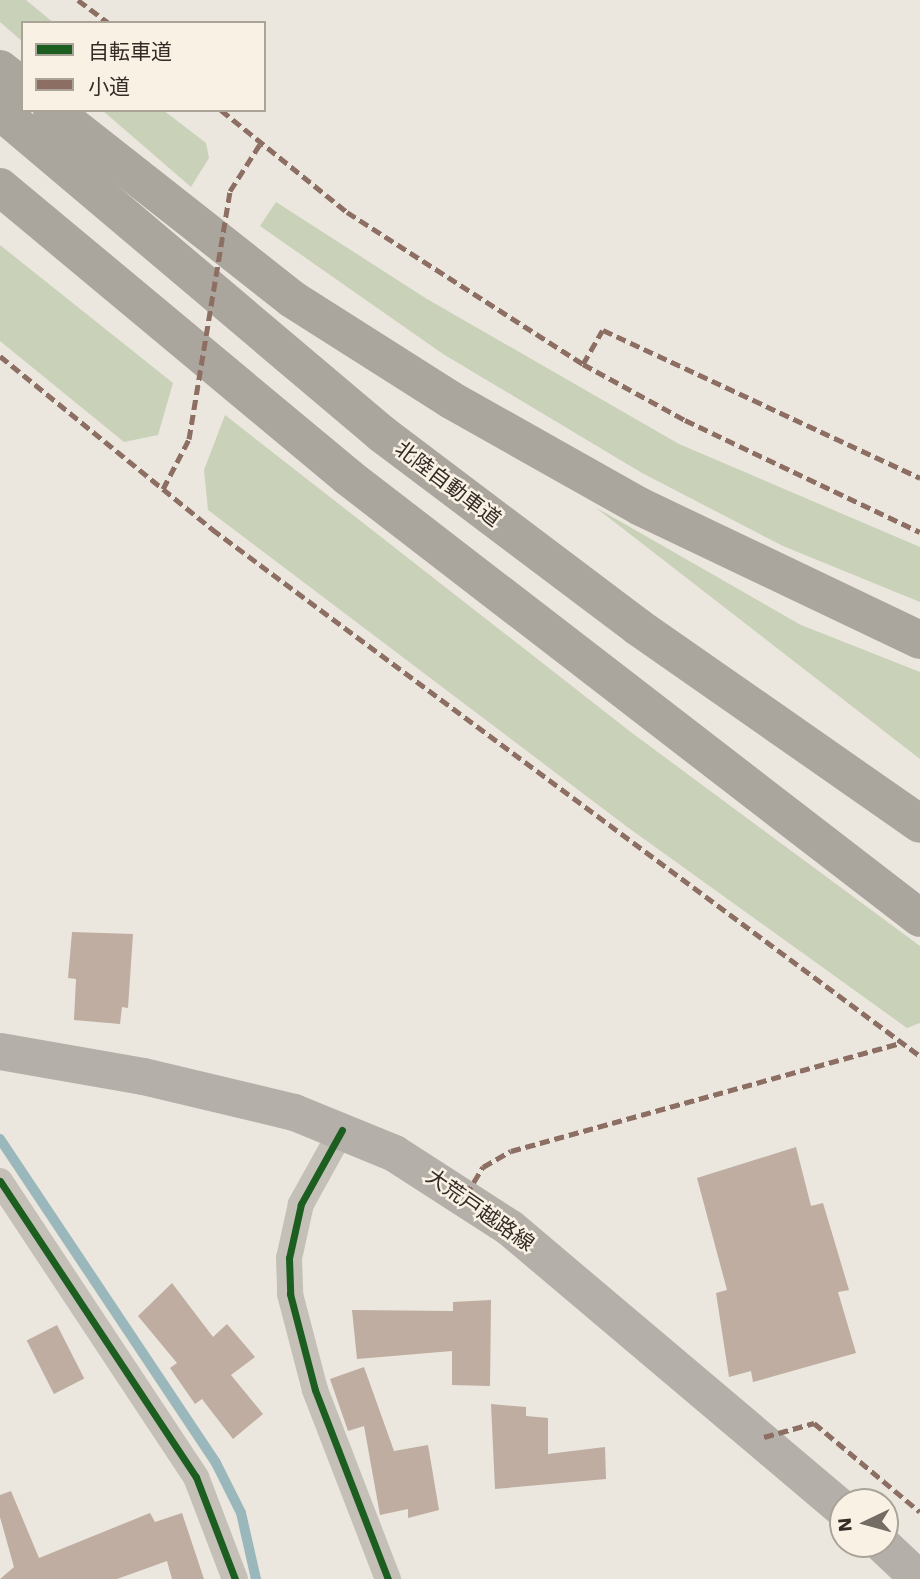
<!DOCTYPE html>
<html>
<head>
<meta charset="utf-8">
<style>
  body { margin:0 }
  #map { position:relative; width:920px; height:1579px; overflow:hidden; background:#ebe7de; font-family:"Work Sans","Noto Sans JP",sans-serif }
  div>[style] { position:absolute }
  [style*='--x'] { left:calc(var(--x)*1px); top:calc(var(--y)*1px); width:calc(var(--w)*1px); rotate:calc(var(--a)*1deg) }
  .green>* { inset:0; background:#c9d1b8 }
  .stream>* { height:10px; margin:-5px; padding:0 5px; transform-origin:5px; border-radius:5px; background:#9ab8bc }
  .building>* { inset:0; background:#beada0; transform-origin:0 0 }
  .minor>* { height:26px; margin:-13px; padding:0 13px; transform-origin:13px; border-radius:13px; background:#c4bfb7 }
  .secondary>* { height:37px; margin:-18.5px; padding:0 18.5px; transform-origin:18.5px; border-radius:18.5px; background:#b4afa8 }
  .motorway>* { height:38px; margin:-19px; padding:0 19px; transform-origin:19px; border-radius:19px; background:#aaa59d }
  .quiet>* { height:5px; margin-top:-2.5px; transform-origin:0; background:repeating-linear-gradient(90deg,#8d6e63 0 10px,transparent 0 15px) }
  .cycleway>* { height:7px; margin:-3.5px; padding:0 3.5px; transform-origin:3.5px; border-radius:3.5px; background:#1b5e20 }
  span { translate:-50% -50%; white-space:nowrap; text-align:center; line-height:1.15; -webkit-text-stroke:5px #f9f2e4; paint-order:stroke }
  .street-label { font-size:21px; color:#342c26 }
  .legend { position:absolute; left:21px; top:21px; width:245px; height:91px; box-sizing:border-box; background:#f9f2e4; border:2px solid #aaa398; margin:0; padding:9px 12px; list-style:none; font-size:21px; color:#342c26 }
  .legend li { display:flex; align-items:center; gap:14px; height:35px }
  .legend b { width:35px; border:2px solid #aaa398 }
  .north { position:absolute; left:829px; top:1488px; width:70px; height:70px; box-sizing:border-box; background:#f9f2e4; border:2px solid #aaa398; border-radius:50%; rotate:265deg; font-size:19px; font-weight:700; line-height:28px; text-align:center; color:#342c26 }
  .north::after { content:''; display:block; margin:auto; width:24px; height:32px; background:#746d66; clip-path:polygon(50% 0,100% 100%,50% 72%,0 100%) }
</style>
</head>
<body>
<div id="map">
  <div class="green">
    <i style="clip-path:polygon(0 0,26px 0,54px 23px,23px 23px,23px 42px,0 22px)"></i>
    <i style="clip-path:polygon(102px 110px,163px 110px,206px 143px,209px 158px,191px 187px)"></i>
    <i style="clip-path:polygon(276px 202px,427px 299px,679px 444px,920px 547px,920px 602px,783px 546px,642px 473px,443px 354px,260px 226px)"></i>
    <i style="clip-path:polygon(0 245px,173px 383px,158px 435px,124px 442px,0 341px)"></i>
    <i style="clip-path:polygon(225px 415px,632px 733px,920px 946px,920px 1023px,907px 1028px,626px 826px,208px 510px,204px 470px)"></i>
    <i style="clip-path:polygon(595px 507px,801px 625px,920px 672px,920px 759px)"></i>
  </div>
  <div class="stream">
    <i style="--x:0;--y:1139;--w:389;--a:56.3"></i>
    <i style="--x:216;--y:1463;--w:56;--a:63.4"></i>
    <i style="--x:241;--y:1513;--w:68;--a:77.2"></i>
  </div>
  <div class="building">
    <i style="clip-path:polygon(72px 932px,133px 934px,128px 1008px,122px 1007px,120px 1024px,74px 1020px,76px 979px,68px 978px)"></i>
    <i style="clip-path:polygon(796px 1147px,811px 1206px,823px 1203px,849px 1290px,838px 1292px,856px 1353px,753px 1382px,751px 1371px,729px 1377px,716px 1293px,727px 1290px,697px 1178px)"></i>
    <i style="clip-path:polygon(172px 1283px,213px 1337px,227px 1324px,255px 1357px,231px 1375px,263px 1414px,233px 1439px,202px 1399px,195px 1404px,170px 1368px,177px 1363px,138px 1316px)"></i>
    <i style="clip-path:polygon(491px 1300px,490px 1386px,452px 1385px,452px 1351px,357px 1359px,352px 1310px,453px 1311px,453px 1302px)"></i>
    <i style="left:57px;top:1325px;width:60px;height:34px;rotate:63deg"></i>
    <i style="clip-path:polygon(364px 1367px,394px 1451px,428px 1445px,439px 1510px,408px 1518px,408px 1509px,380px 1515px,364px 1426px,348px 1431px,330px 1379px)"></i>
    <i style="clip-path:polygon(491px 1404px,526px 1407px,526px 1416px,548px 1418px,548px 1454px,605px 1447px,606px 1479px,495px 1489px)"></i>
    <i style="clip-path:polygon(11px 1491px,39px 1558px,150px 1513px,155px 1522px,182px 1513px,204px 1579px,172px 1579px,167px 1561px,117px 1579px,0 1579px,14px 1567px,0 1517px,0 1495px)"></i>
  </div>
  <div class="minor">
    <i style="--x:342;--y:1130;--w:85;--a:119"></i>
    <i style="--x:301;--y:1204;--w:55;--a:102.5"></i>
    <i style="--x:289;--y:1258;--w:36;--a:88"></i>
    <i style="--x:290;--y:1294;--w:99;--a:75.4"></i>
    <i style="--x:315;--y:1390;--w:203;--a:68.9"></i>
    <i style="--x:0;--y:1181;--w:355;--a:56.5"></i>
    <i style="--x:196;--y:1477;--w:109;--a:69.1"></i>
  </div>
  <div class="secondary">
    <i style="--x:0;--y:1051;--w:145;--a:9.9"></i>
    <i style="--x:143;--y:1076;--w:155;--a:13.4"></i>
    <i style="--x:294;--y:1112;--w:108;--a:22.3"></i>
    <i style="--x:394;--y:1153;--w:137;--a:32.8"></i>
    <i style="--x:509;--y:1227;--w:437;--a:40.2"></i>
    <i style="--x:882;--y:1544;--w:51;--a:43.4"></i>
  </div>
  <div class="motorway">
    <i style="--x:0;--y:69;--w:29;--a:38"></i>
    <i style="--x:52;--y:110;--w:305;--a:38.2"></i>
    <i style="--x:292;--y:299;--w:188;--a:32.4"></i>
    <i style="--x:451;--y:400;--w:216;--a:29.4"></i>
    <i style="--x:639;--y:506;--w:311;--a:25.5"></i>
    <i style="--x:0;--y:111;--w:500;--a:40.22"></i>
    <i style="--x:382;--y:434;--w:321;--a:37"></i>
    <i style="--x:638;--y:627;--w:344;--a:34.9"></i>
    <i style="--x:0;--y:187;--w:453;--a:39.8"></i>
    <i style="--x:348;--y:477;--w:722;--a:37.63"></i>
  </div>
  <div class="quiet">
    <i style="--x:78;--y:0;--w:38;--a:37"></i>
    <i style="--x:221;--y:110;--w:162;--a:39"></i>
    <i style="--x:347;--y:212;--w:281;--a:32.8"></i>
    <i style="--x:583;--y:364;--w:116;--a:28.8"></i>
    <i style="--x:685;--y:420;--w:260;--a:25.5"></i>
    <i style="--x:0;--y:356;--w:274;--a:39.2"></i>
    <i style="--x:212;--y:529;--w:883;--a:36.66"></i>
    <i style="--x:583;--y:364;--w:39;--a:-60"></i>
    <i style="--x:603;--y:330;--w:350;--a:25"></i>
    <i style="--x:163;--y:489;--w:56;--a:-62.5"></i>
    <i style="--x:189;--y:439;--w:251;--a:-80.6"></i>
    <i style="--x:230;--y:191;--w:56;--a:-57.4"></i>
    <i style="--x:466;--y:1195;--w:33;--a:-59"></i>
    <i style="--x:483;--y:1167;--w:32;--a:-30"></i>
    <i style="--x:511;--y:1151;--w:405;--a:-15.5"></i>
    <i style="--x:764;--y:1437;--w:52;--a:-15.6"></i>
    <i style="--x:814;--y:1423;--w:138;--a:40"></i>
  </div>
  <div class="cycleway">
    <i style="--x:342;--y:1130;--w:85;--a:119"></i>
    <i style="--x:301;--y:1204;--w:55;--a:102.5"></i>
    <i style="--x:289;--y:1258;--w:36;--a:88"></i>
    <i style="--x:290;--y:1294;--w:99;--a:75.4"></i>
    <i style="--x:315;--y:1390;--w:203;--a:68.9"></i>
    <i style="--x:0;--y:1181;--w:355;--a:56.5"></i>
    <i style="--x:196;--y:1477;--w:109;--a:69.1"></i>
  </div>
  <div class="street-label">
    <span style="left:448px;top:484px;rotate:37deg">北陸自動車道</span>
    <span style="left:480px;top:1210px;rotate:35deg">大荒戸越路線</span>
  </div>
  <ul class="legend">
  <li><b style="height:9px;background:#1b5e20"></b>自転車道</li>
  <li><b style="height:9px;background:#8d6e63"></b>小道</li>
  </ul>
  <div class="north">N</div>
</div>
</body>
</html>
